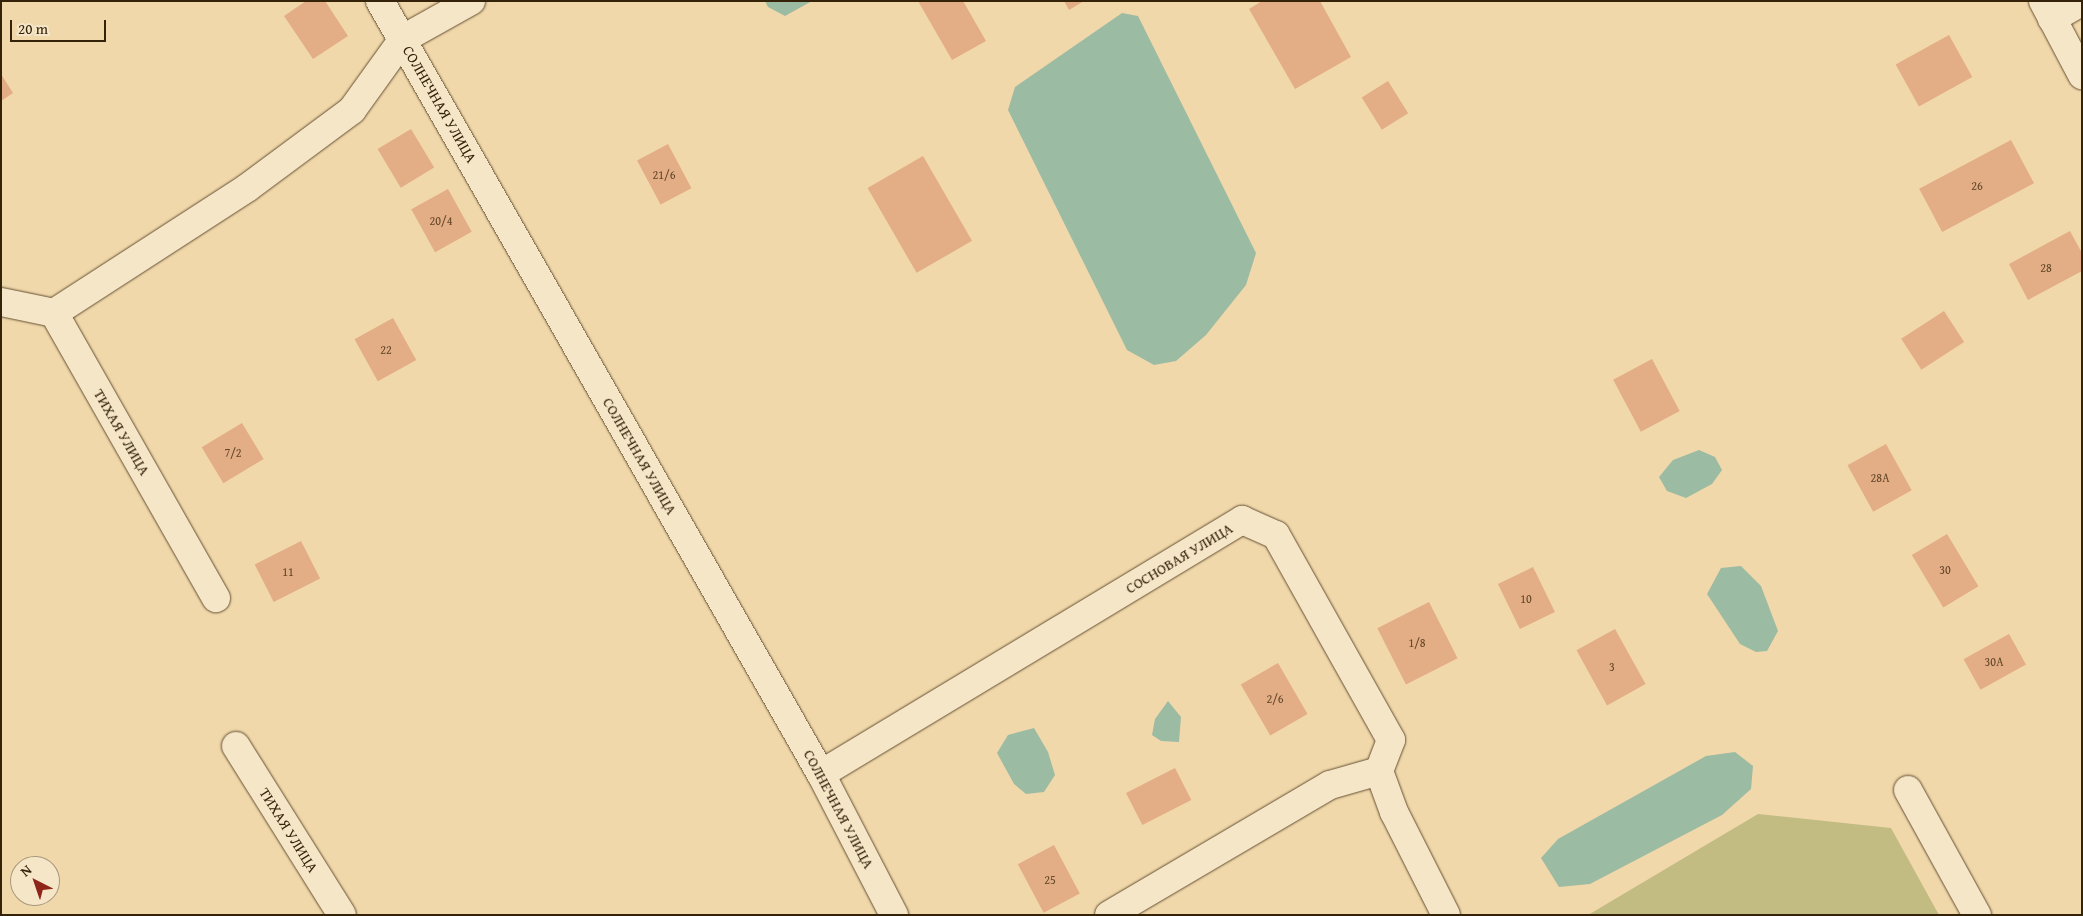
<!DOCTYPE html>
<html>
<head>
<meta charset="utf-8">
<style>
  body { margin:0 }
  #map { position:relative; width:2083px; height:916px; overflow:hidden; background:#f1d8ab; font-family:"Gentium Book Plus",serif }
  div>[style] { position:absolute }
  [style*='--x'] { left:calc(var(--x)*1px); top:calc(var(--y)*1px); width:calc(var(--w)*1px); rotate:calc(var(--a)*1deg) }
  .green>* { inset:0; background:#c2bc83 }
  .water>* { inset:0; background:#9cbba3 }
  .building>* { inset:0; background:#e3ad85; transform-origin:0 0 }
  .roads { filter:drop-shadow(0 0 1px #645032) drop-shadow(0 0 1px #645032) }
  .minor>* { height:28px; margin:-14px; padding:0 14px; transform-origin:14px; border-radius:14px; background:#f6e6c8 }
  span { translate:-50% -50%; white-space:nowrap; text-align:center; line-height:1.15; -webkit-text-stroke:4px #f6e6c8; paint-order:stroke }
  .number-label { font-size:12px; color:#604628 }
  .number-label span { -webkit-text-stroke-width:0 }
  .street-label { font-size:15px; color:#352309 }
  .frame { position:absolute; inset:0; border:2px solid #352309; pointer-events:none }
  .north { position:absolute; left:10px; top:856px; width:50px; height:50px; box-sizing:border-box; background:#f6e6c8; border:1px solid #a9987c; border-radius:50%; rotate:319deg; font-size:14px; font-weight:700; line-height:20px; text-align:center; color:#352309 }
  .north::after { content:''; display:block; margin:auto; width:18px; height:22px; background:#8f2418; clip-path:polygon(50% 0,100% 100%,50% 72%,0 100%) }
  .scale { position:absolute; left:10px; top:20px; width:96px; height:22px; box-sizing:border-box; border:2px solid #352309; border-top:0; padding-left:6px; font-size:15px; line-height:18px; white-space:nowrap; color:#352309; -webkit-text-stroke:4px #f6e6c8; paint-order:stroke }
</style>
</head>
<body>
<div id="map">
  <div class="green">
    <i style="clip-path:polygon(1758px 814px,1891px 828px,1939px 915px,1588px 915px)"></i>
  </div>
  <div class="water">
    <i style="clip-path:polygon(765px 1px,812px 1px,785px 16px,768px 7px)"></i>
    <i style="clip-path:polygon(1122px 13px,1138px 16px,1256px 253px,1246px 285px,1206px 335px,1176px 361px,1154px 365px,1127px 350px,1008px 110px,1015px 87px)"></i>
    <i style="clip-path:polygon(1699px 450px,1715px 457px,1722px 470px,1712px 484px,1686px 498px,1667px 491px,1659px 477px,1673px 460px)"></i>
    <i style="clip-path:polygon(1741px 566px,1761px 586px,1778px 631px,1767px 651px,1756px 652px,1740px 644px,1707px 594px,1721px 568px)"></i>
    <i style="clip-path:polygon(1168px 701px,1181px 717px,1179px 742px,1161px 741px,1152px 735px,1155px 719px)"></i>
    <i style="clip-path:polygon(1034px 728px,1048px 752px,1055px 775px,1044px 792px,1026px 794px,1014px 784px,997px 753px,1008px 735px)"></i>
    <i style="clip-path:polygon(1735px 752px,1753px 766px,1751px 789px,1722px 815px,1590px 884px,1559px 887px,1541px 858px,1558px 839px,1706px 756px)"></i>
  </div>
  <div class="building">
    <i style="clip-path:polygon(306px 1px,325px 1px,348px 36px,313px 59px,284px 16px)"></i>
    <i style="clip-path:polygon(918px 1px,963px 1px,986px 41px,952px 60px)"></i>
    <i style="clip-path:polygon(1064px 1px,1084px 1px,1069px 10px)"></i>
    <i style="clip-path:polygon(1262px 1px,1320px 1px,1351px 57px,1295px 89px,1249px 9px)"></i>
    <i style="left:1949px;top:35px;width:48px;height:61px;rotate:61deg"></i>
    <i style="clip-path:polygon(1px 74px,13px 93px,1px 101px)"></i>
    <i style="left:1388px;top:81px;width:38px;height:31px;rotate:58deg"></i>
    <i style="left:411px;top:129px;width:45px;height:39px;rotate:59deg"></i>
    <i style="left:2011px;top:140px;width:49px;height:104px;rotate:62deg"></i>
    <i style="left:668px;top:144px;width:50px;height:35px;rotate:62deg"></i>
    <i style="left:923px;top:156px;width:98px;height:64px;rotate:60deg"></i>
    <i style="left:448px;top:189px;width:49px;height:42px;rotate:61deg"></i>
    <i style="clip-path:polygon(2070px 231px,2082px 253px,2082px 271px,2028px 300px,2009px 264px)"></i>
    <i style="left:1944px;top:311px;width:37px;height:51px;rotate:57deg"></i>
    <i style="left:393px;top:318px;width:48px;height:44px;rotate:61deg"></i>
    <i style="left:1652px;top:359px;width:59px;height:44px;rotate:62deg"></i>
    <i style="left:242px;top:423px;width:42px;height:47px;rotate:59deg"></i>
    <i style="left:1886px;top:444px;width:53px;height:44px;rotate:61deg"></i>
    <i style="left:1947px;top:534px;width:61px;height:41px;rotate:59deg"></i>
    <i style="left:301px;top:541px;width:42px;height:52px;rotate:63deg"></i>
    <i style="left:1533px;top:567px;width:50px;height:39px;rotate:64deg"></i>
    <i style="left:1429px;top:602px;width:63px;height:58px;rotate:63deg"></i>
    <i style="left:1615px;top:629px;width:63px;height:44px;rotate:61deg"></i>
    <i style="left:2009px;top:634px;width:35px;height:52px;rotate:61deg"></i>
    <i style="left:1278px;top:663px;width:59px;height:43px;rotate:60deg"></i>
    <i style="left:1175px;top:768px;width:36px;height:55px;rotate:63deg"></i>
    <i style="left:1054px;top:845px;width:55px;height:41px;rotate:62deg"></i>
  </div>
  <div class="roads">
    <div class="minor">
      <i style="--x:380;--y:1;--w:890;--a:60.3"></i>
      <i style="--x:821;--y:774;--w:159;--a:62.6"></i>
      <i style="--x:2043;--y:1;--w:84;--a:62.2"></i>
      <i style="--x:2052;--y:19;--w:34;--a:-30"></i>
      <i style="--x:1;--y:302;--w:54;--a:11.7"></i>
      <i style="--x:54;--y:313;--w:328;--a:60.4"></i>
      <i style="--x:54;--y:313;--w:230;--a:-32.9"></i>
      <i style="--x:247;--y:188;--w:131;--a:-36.6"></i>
      <i style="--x:352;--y:110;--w:87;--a:-54.3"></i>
      <i style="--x:403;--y:39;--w:78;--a:-29.2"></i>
      <i style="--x:236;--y:746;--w:199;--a:57.9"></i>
      <i style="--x:821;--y:774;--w:492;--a:-31.1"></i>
      <i style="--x:1242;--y:520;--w:37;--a:24"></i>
      <i style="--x:1276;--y:535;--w:235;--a:60.7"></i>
      <i style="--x:1391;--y:740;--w:33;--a:111"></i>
      <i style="--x:1379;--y:771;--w:44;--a:69.9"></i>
      <i style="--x:1394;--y:812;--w:115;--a:63.2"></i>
      <i style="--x:1908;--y:790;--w:143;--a:61.1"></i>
      <i style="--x:1109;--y:915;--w:256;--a:-30.5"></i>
      <i style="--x:1330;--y:785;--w:51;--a:-15.9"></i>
    </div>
  </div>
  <div class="number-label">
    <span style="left:664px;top:175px">21/6</span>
    <span style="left:1977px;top:186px">26</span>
    <span style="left:441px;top:221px">20/4</span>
    <span style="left:2046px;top:268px">28</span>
    <span style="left:386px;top:350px">22</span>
    <span style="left:233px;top:453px">7/2</span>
    <span style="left:1880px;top:478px">28А</span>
    <span style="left:1945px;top:570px">30</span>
    <span style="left:288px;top:572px">11</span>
    <span style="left:1526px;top:599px">10</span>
    <span style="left:1417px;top:643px">1/8</span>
    <span style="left:1994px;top:662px">30А</span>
    <span style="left:1612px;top:667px">3</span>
    <span style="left:1275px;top:699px">2/6</span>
    <span style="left:1050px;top:880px">25</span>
  </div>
  <div class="street-label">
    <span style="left:440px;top:104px;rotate:60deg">СОЛНЕЧНАЯ УЛИЦА</span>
    <span style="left:122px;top:432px;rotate:60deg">ТИХАЯ УЛИЦА</span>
    <span style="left:640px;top:456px;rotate:60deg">СОЛНЕЧНАЯ УЛИЦА</span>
    <span style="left:1179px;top:558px;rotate:-31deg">СОСНОВАЯ УЛИЦА</span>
    <span style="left:839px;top:809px;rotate:62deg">СОЛНЕЧНАЯ УЛИЦА</span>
    <span style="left:289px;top:830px;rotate:58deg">ТИХАЯ УЛИЦА</span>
  </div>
  <div class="frame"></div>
  <div class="north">N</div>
  <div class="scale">20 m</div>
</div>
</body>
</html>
